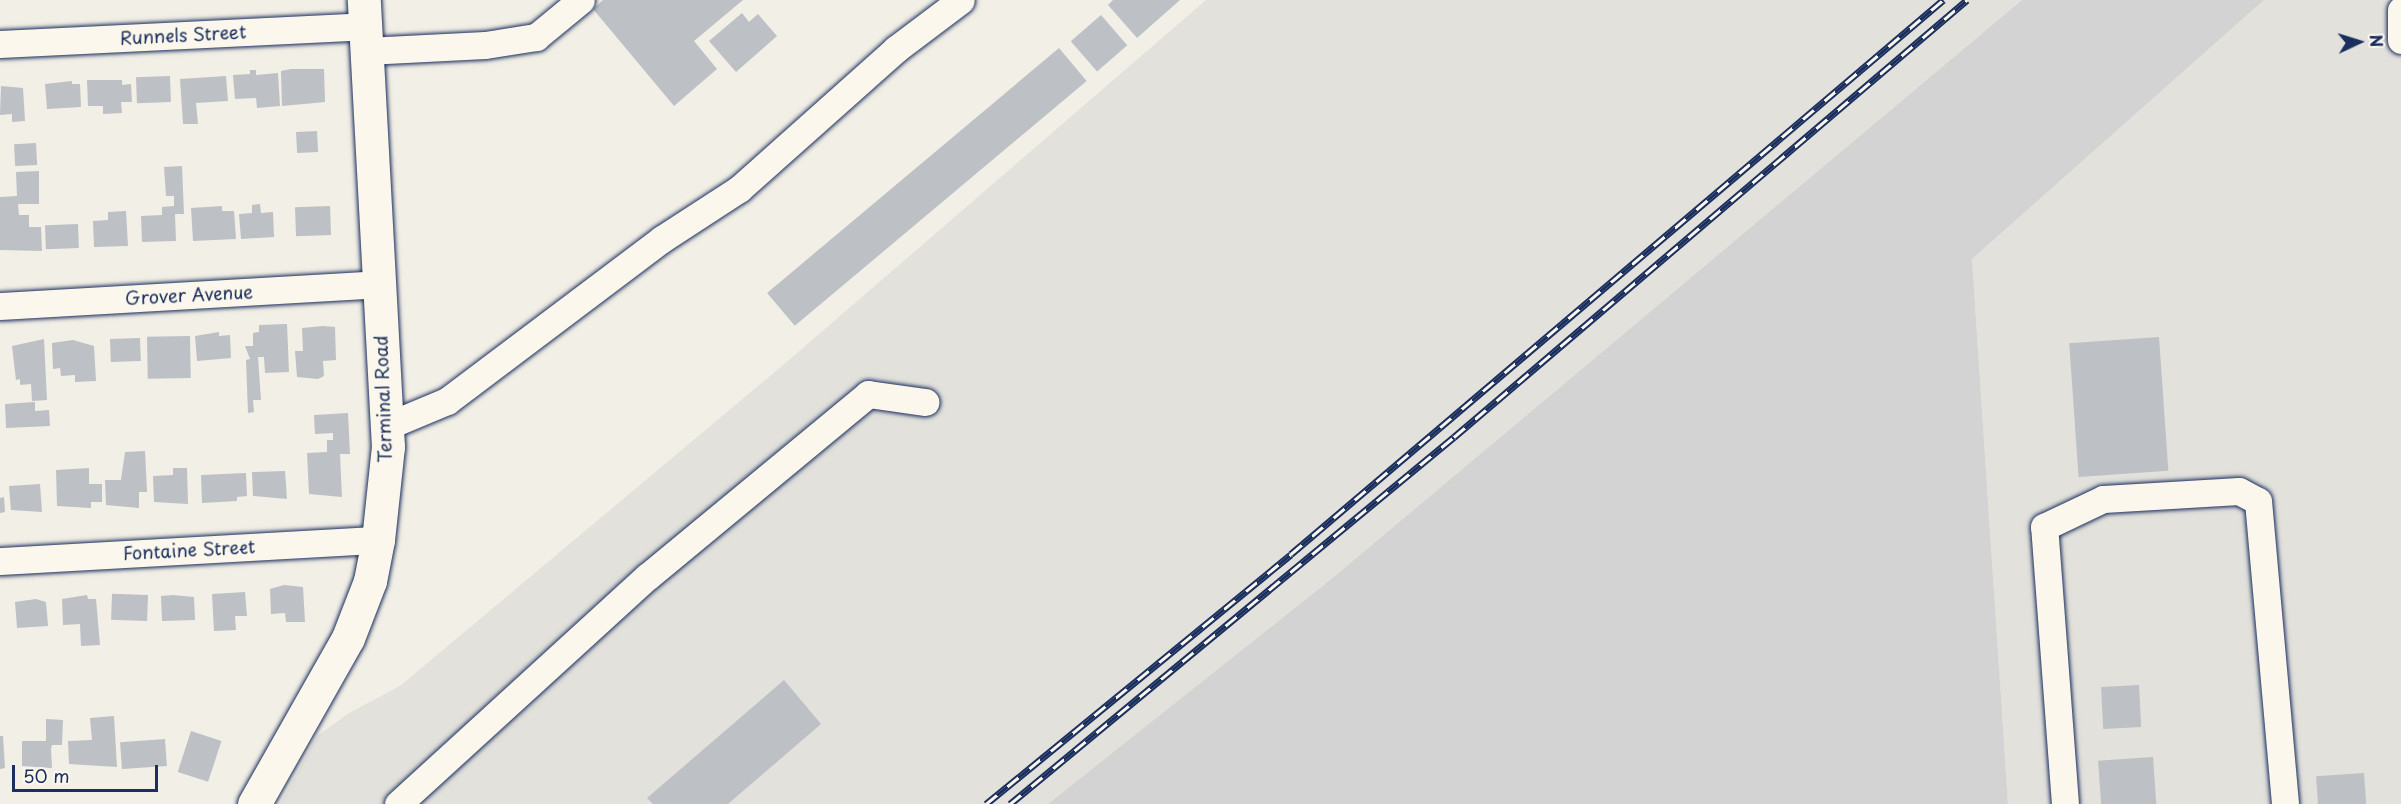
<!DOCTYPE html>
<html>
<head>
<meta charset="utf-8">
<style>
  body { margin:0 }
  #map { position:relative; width:2401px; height:804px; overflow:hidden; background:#f2efe6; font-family:"Playpen Sans",sans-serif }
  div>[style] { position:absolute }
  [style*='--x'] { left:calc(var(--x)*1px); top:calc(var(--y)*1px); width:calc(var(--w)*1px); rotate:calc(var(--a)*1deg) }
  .built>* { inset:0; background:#e2e1dc }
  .green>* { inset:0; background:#d2d3d2 }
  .building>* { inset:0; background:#bdc0c4; transform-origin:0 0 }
  .roads { filter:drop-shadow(0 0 2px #1b2f5e) drop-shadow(0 0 2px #1b2f5e) }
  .minor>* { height:27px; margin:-13.5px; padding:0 13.5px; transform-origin:13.5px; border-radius:13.5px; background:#fbf7ec }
  .major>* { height:33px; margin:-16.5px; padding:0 16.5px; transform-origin:16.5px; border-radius:16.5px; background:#fbf7ec }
  .rail>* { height:7px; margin-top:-3.5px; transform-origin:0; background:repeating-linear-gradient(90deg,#fbf7ec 0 14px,#1b2f5e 0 28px); box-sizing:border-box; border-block:2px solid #1b2f5e }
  span { translate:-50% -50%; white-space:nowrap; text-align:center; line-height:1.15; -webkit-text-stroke:4.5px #fbf7ec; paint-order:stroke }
  .street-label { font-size:18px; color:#1b2f5e }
  .north { position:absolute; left:2329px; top:12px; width:60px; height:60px; -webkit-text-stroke:4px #fbf7ec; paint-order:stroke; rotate:86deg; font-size:16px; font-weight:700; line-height:24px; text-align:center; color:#1b2f5e }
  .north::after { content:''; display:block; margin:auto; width:21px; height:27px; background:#1b2f5e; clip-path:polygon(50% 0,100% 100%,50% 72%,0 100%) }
  .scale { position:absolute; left:12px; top:765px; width:146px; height:27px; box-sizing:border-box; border:3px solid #1b2f5e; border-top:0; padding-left:8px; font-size:18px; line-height:21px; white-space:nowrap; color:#1b2f5e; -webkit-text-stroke:4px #fbf7ec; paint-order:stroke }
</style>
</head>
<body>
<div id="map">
  <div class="built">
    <i style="clip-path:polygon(1206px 0,2022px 0,1330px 580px,1048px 804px,280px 804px,317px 736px,349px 713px,400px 686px,789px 360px)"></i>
    <i style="clip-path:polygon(2264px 0,2401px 0,2401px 804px,2008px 804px,1972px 259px)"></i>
  </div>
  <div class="green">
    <i style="clip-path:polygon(2022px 0,2264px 0,1972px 259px,2008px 804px,1048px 804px,1330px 580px)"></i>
  </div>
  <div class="building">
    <i style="clip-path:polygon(603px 0,743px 0,694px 41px,717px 69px,674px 106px,593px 9px)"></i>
    <i style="clip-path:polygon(1113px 0,1180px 0,1137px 38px,1108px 5px)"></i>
    <i style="clip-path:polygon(742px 13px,749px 22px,758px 14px,777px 36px,736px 72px,709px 41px)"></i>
    <i style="left:1101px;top:15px;width:40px;height:40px;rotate:49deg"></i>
    <i style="left:1059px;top:48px;width:43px;height:381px;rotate:50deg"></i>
    <i style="clip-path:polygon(291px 69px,324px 69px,325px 102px,282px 106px,281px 71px)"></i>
    <i style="clip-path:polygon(250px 70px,256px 70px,256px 75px,278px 73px,280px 106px,257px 108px,256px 98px,235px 99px,233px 75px,250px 74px)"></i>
    <i style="left:170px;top:76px;width:26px;height:34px;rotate:88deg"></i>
    <i style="clip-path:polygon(226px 76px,228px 101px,196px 103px,198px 124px,183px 124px,180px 79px)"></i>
    <i style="clip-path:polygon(87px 80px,122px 80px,122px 85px,131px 84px,132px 102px,121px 102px,122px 113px,103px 114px,103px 106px,88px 106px)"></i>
    <i style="clip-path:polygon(72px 81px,72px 84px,80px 84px,81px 107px,47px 109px,45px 84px)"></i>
    <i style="clip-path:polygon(1px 86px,23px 88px,25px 121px,12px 122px,12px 114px,0 115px)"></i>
    <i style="left:317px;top:131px;width:21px;height:21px;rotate:87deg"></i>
    <i style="left:36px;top:143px;width:22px;height:22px;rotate:87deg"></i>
    <i style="clip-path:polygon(182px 166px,184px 214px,175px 214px,176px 241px,142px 242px,141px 216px,162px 215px,162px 207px,174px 206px,174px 196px,166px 196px,164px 167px)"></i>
    <i style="clip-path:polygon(39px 171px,39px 204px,18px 204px,19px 215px,29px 215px,29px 227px,41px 227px,42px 251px,0 250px,0 197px,17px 196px,16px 172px)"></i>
    <i style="clip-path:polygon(260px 204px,261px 213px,273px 212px,274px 237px,241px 239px,239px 214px,252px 213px,252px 205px)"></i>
    <i style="clip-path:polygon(222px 206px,222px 211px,234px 211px,236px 239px,193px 241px,191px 208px)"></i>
    <i style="left:330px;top:206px;width:29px;height:35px;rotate:88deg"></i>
    <i style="clip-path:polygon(126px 211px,128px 246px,94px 247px,93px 221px,108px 220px,108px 212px)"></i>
    <i style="left:78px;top:224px;width:24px;height:33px;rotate:88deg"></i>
    <i style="clip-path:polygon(287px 324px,289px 372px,265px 373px,264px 357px,258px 357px,261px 400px,253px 400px,254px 412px,248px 413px,246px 360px,250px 359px,245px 346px,253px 346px,253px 333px,259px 332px,259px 325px)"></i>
    <i style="clip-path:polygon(323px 326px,335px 327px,336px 360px,323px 361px,324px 376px,318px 379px,297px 377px,295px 351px,303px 351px,302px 328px)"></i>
    <i style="clip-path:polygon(219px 332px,219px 336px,230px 335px,231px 358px,197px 361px,195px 336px)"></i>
    <i style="left:190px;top:336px;width:42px;height:43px;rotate:89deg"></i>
    <i style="left:2159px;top:337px;width:134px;height:90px;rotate:86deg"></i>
    <i style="left:140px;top:338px;width:23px;height:30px;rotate:88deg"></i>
    <i style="clip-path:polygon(44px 339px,47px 400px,32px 401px,31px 384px,20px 385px,20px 379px,16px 380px,12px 346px)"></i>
    <i style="clip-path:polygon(73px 340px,94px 346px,96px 381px,75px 382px,75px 375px,61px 376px,60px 368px,53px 369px,52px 343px)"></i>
    <i style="clip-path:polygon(35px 402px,35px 411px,49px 410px,50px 426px,6px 428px,5px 404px)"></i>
    <i style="clip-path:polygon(348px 413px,350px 454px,340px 454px,342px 497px,309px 494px,307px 453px,327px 452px,327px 440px,333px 440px,333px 433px,315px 434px,314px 415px)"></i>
    <i style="clip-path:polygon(145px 451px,147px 492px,139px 492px,139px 508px,106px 505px,105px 480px,121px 480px,125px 452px)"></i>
    <i style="clip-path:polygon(89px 468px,89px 484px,102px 484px,102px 502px,91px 502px,91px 508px,57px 506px,56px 470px)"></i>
    <i style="clip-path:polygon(173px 468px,187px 468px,188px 504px,154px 502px,153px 476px,173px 475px)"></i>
    <i style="clip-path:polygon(285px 471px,287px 499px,253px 496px,252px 472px)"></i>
    <i style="clip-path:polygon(246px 473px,247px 496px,237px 497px,237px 501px,202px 503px,201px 475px)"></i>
    <i style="clip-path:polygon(40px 484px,42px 512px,11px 510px,9px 486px)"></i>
    <i style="clip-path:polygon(4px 497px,5px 512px,0 513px,0 498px)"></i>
    <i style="clip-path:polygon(284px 585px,303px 587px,305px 622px,286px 622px,285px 613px,271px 614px,270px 589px)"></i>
    <i style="clip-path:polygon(245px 592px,247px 616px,235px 616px,236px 630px,214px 631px,212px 594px)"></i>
    <i style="clip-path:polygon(87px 595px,88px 599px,96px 599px,100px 645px,81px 646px,80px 624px,63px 625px,62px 599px)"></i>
    <i style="left:148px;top:595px;width:26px;height:36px;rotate:92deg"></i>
    <i style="clip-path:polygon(173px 595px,194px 597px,195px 620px,162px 621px,161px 596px)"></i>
    <i style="clip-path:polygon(36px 599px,46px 602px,48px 626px,17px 628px,15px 602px)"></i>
    <i style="clip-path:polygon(784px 680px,821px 724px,728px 804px,653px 804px,647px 798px)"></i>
    <i style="left:2139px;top:685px;width:42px;height:38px;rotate:87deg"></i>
    <i style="clip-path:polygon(114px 716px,117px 767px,69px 764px,68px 741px,92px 740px,90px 718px)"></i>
    <i style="clip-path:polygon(46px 719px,63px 720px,62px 745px,52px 745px,51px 749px,52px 768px,22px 766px,22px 741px,46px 741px)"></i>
    <i style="left:191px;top:731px;width:32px;height:43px;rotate:18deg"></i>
    <i style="clip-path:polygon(0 736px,3px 736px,5px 768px,0 769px)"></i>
    <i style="left:165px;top:739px;width:27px;height:45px;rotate:86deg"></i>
    <i style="left:2153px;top:757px;width:47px;height:55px;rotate:86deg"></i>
    <i style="left:2364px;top:773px;width:31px;height:48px;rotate:86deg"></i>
  </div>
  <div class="roads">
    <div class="minor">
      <i style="--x:2401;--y:10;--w:30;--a:90"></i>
      <i style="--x:0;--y:44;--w:365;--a:-2.8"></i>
      <i style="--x:366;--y:51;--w:119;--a:-2.9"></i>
      <i style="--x:485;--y:45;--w:52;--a:-8.9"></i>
      <i style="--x:536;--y:37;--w:58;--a:-39.4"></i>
      <i style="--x:0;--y:306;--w:378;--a:-3.3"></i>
      <i style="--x:387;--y:426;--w:65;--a:-22.6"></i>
      <i style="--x:447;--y:401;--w:269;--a:-37"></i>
      <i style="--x:662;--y:239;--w:92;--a:-33"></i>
      <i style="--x:739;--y:189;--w:210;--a:-41.7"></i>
      <i style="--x:896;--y:49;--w:81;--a:-37"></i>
      <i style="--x:0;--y:561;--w:379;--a:-3.2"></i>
      <i style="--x:398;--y:804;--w:337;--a:-42.4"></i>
      <i style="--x:647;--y:577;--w:287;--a:-39.6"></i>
      <i style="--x:868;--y:394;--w:58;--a:8"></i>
      <i style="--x:2065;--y:804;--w:278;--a:-94.3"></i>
      <i style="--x:2044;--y:527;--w:65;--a:-25.4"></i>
      <i style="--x:2103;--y:499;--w:136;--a:-3.4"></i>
      <i style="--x:2239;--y:491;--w:21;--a:28"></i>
      <i style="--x:2258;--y:501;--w:304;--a:84.9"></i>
    </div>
    <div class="major">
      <i style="--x:254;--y:804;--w:191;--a:-60.5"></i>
      <i style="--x:348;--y:638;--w:61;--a:-68.9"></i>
      <i style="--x:370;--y:581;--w:42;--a:-79"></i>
      <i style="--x:378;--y:540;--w:94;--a:-83.9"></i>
      <i style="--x:388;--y:447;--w:448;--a:-93.1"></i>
    </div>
  </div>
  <div class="rail">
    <i style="--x:986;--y:804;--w:394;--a:-39.3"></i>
    <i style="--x:1291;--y:554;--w:856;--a:-40.35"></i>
    <i style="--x:1010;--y:804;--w:576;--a:-39.58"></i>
    <i style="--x:1454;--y:437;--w:674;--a:-40.43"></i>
  </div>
  <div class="street-label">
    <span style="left:183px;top:35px;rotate:-3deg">Runnels Street</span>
    <span style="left:189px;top:295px;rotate:-3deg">Grover Avenue</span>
    <span style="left:383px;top:399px;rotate:-92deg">Terminal Road</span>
    <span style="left:189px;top:550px;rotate:-3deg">Fontaine Street</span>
  </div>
  <div class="north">N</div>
  <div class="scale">50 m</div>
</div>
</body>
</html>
